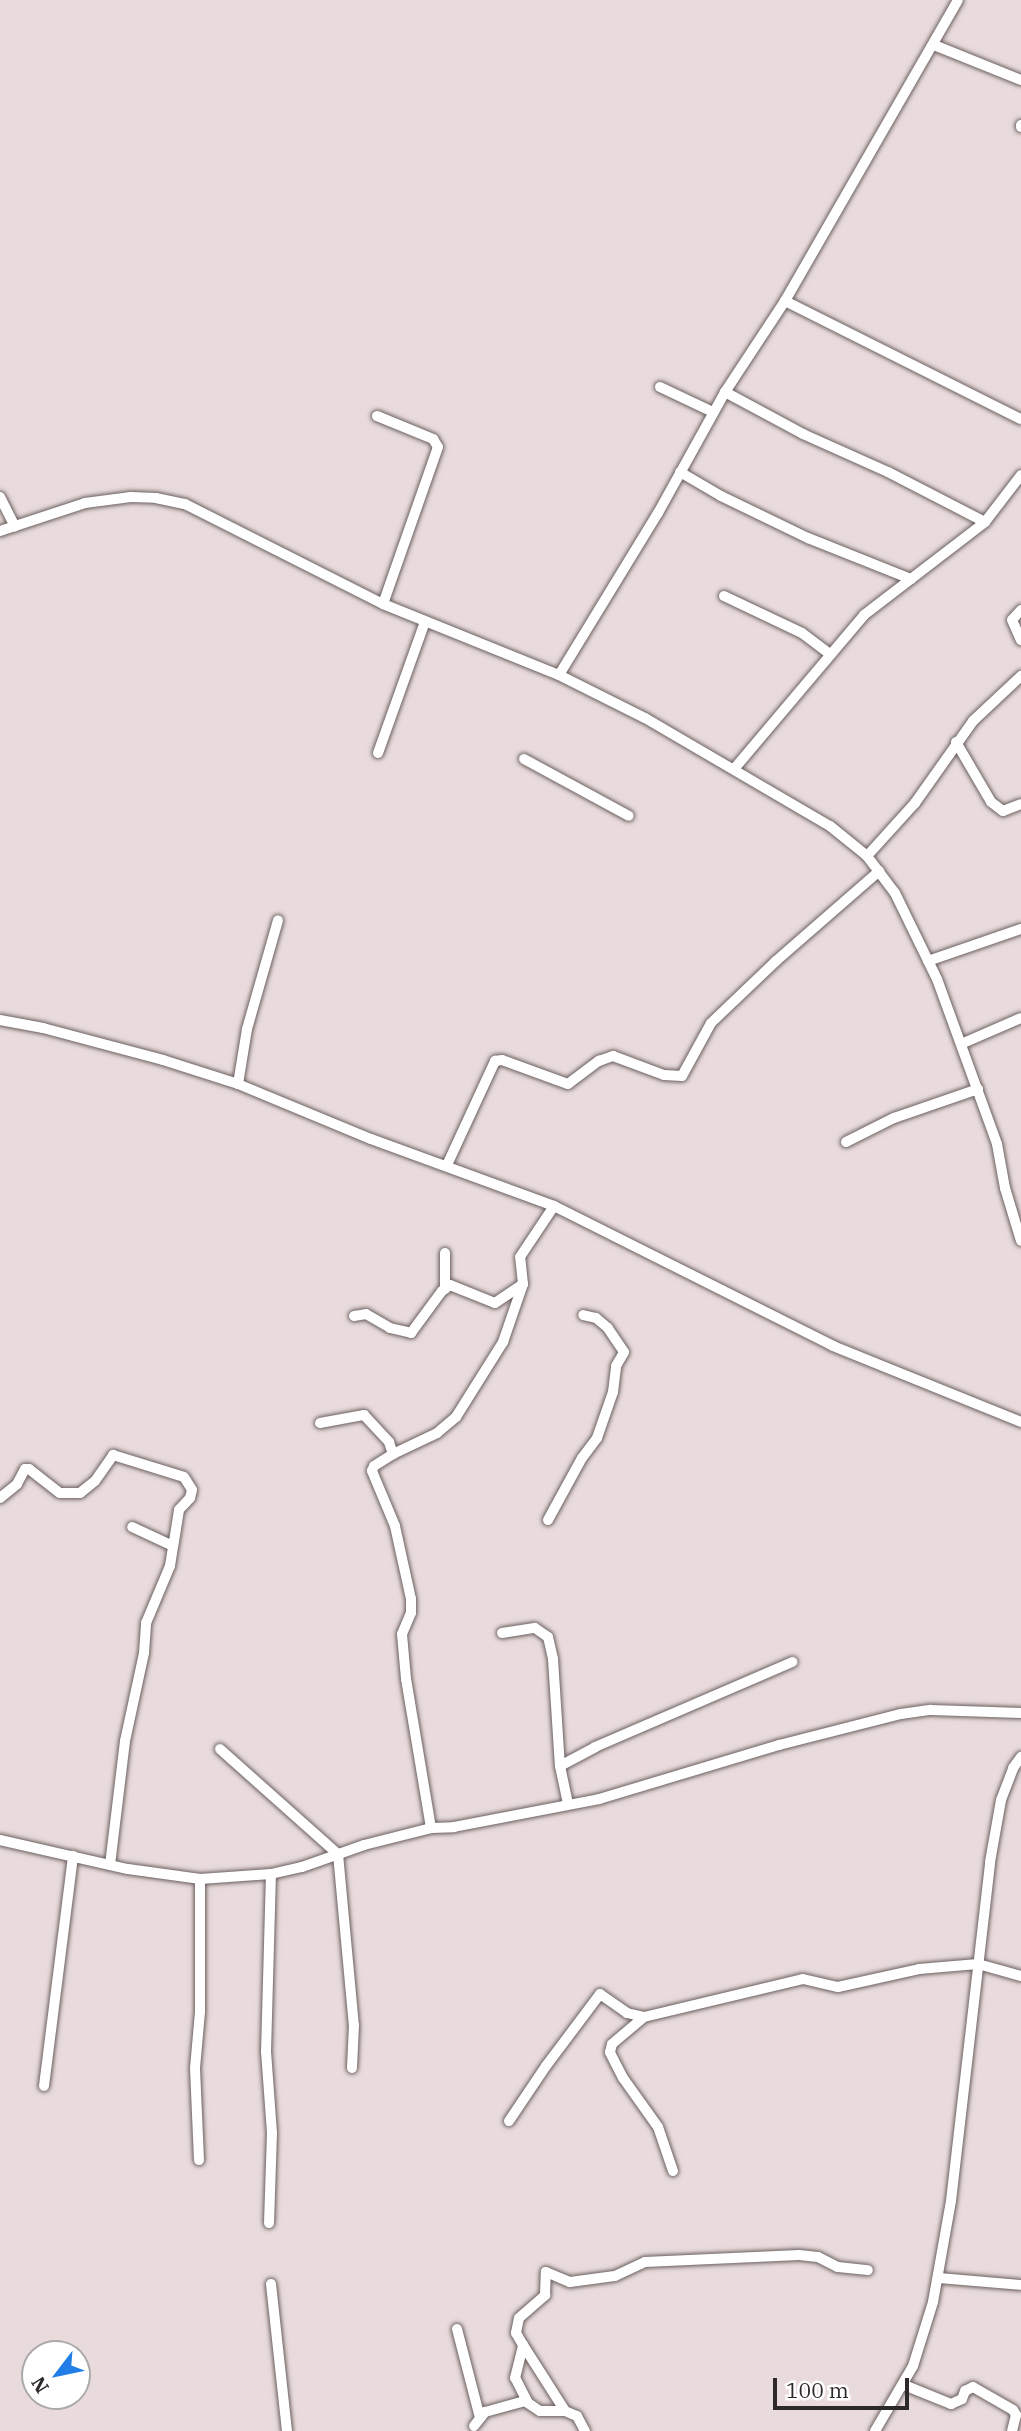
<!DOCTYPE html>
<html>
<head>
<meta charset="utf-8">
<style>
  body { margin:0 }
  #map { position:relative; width:1021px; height:2431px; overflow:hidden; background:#e9dbdb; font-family:"IBM Plex Serif",serif }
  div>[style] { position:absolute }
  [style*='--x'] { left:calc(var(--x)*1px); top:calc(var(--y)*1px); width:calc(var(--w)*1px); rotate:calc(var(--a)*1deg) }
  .roads { filter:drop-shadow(0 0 2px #6b6060) drop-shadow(0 0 2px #6b6060) }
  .street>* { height:10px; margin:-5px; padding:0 5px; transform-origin:5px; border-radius:5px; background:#fff }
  span { translate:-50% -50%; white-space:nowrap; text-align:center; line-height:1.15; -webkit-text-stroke:7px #fff; paint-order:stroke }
  .north { position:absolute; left:21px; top:2340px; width:70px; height:70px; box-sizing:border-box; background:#fff; border:2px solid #aba9a9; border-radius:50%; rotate:238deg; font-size:19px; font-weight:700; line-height:28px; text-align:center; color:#2e2929 }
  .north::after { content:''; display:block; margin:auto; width:24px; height:32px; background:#217ee7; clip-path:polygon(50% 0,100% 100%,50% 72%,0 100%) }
  .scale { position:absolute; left:773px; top:2378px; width:136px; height:32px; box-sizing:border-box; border:4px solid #2e2929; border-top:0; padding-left:9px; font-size:21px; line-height:24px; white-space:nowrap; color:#2e2929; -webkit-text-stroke:5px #fff; paint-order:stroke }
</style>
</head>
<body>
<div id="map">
  <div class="roads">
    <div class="street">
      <i style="--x:934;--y:45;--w:94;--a:21.9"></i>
      <i style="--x:1021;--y:127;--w:2;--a:-90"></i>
      <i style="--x:785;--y:301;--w:264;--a:26.6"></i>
      <i style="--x:660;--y:387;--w:59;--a:25.3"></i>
      <i style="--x:725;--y:392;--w:89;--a:28.3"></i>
      <i style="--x:803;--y:434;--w:93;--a:24.1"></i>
      <i style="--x:888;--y:472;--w:109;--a:27.3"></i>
      <i style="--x:377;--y:416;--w:61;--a:22.3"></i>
      <i style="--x:433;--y:439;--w:9;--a:58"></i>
      <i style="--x:438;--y:447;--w:166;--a:109.3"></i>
      <i style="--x:680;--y:472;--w:48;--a:30.3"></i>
      <i style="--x:721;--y:496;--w:97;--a:25.8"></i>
      <i style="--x:808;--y:538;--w:111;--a:21.7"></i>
      <i style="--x:0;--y:497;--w:33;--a:63"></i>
      <i style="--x:0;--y:531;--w:89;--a:-18.2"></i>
      <i style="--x:85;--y:503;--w:46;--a:-7.4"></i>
      <i style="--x:131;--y:497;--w:25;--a:2"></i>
      <i style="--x:156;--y:498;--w:30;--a:12"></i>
      <i style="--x:185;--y:504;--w:222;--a:26.8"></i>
      <i style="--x:383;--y:604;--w:190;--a:22"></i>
      <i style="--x:559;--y:675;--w:96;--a:26.6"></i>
      <i style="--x:645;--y:718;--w:214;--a:30.3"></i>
      <i style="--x:830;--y:826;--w:48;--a:39"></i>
      <i style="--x:867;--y:856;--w:46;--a:52.9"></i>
      <i style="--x:895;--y:893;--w:96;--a:64"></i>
      <i style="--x:937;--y:979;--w:176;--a:70"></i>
      <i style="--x:997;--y:1144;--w:45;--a:79.7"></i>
      <i style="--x:1005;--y:1188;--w:55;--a:73.2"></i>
      <i style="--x:724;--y:596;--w:86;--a:25.4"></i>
      <i style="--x:802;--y:633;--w:34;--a:37"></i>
      <i style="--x:1021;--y:610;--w:13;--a:132"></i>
      <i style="--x:1012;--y:620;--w:22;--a:66"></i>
      <i style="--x:559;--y:675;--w:190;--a:-58.6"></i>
      <i style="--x:658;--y:513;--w:138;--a:-61"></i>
      <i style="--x:725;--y:392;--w:109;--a:-56.6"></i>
      <i style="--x:785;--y:301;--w:347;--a:-60.1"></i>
      <i style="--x:956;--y:742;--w:69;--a:59.7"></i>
      <i style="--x:991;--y:802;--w:15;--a:37"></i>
      <i style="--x:1003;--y:811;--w:19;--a:-21"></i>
      <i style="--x:378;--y:753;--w:139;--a:-70.3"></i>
      <i style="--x:524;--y:759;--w:119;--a:28.5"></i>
      <i style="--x:734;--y:769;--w:202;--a:-49.8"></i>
      <i style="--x:864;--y:615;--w:153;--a:-37.5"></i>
      <i style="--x:985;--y:522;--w:59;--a:-52.5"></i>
      <i style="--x:867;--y:856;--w:72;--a:-47.8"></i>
      <i style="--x:915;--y:803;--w:100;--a:-54.7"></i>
      <i style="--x:973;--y:721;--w:66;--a:-43.2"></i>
      <i style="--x:928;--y:961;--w:98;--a:-19"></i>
      <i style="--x:0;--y:1020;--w:44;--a:10.5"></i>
      <i style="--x:43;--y:1028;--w:124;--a:14.9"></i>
      <i style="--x:163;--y:1060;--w:79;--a:17.7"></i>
      <i style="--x:238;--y:1084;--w:144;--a:22.5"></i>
      <i style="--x:371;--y:1139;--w:195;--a:20.1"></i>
      <i style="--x:554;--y:1206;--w:312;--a:26.6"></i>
      <i style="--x:833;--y:1346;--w:203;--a:22"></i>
      <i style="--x:961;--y:1044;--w:65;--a:-23.4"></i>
      <i style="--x:238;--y:1084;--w:56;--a:-80.7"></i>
      <i style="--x:247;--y:1029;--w:113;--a:-74.1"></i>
      <i style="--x:846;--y:1142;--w:54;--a:-26.6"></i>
      <i style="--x:894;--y:1118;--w:89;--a:-19"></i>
      <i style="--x:447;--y:1165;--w:115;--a:-65.2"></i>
      <i style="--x:495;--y:1061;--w:7;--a:-8"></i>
      <i style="--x:502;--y:1060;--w:70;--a:20"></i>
      <i style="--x:568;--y:1084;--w:39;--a:-37"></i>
      <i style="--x:599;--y:1061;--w:15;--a:-20"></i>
      <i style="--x:613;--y:1056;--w:54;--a:20.4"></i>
      <i style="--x:664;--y:1075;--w:18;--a:3"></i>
      <i style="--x:682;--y:1076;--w:60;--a:-61.3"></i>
      <i style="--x:711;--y:1023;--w:90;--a:-43.6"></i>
      <i style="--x:776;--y:961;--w:137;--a:-41.1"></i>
      <i style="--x:445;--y:1253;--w:36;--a:90"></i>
      <i style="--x:354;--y:1316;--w:12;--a:-9"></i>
      <i style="--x:366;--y:1314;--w:28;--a:30"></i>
      <i style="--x:390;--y:1328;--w:22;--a:13"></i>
      <i style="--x:411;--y:1333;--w:52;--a:-53.6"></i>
      <i style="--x:442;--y:1291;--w:10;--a:-37"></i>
      <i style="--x:450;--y:1285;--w:48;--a:21.8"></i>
      <i style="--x:495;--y:1303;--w:34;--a:-34"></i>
      <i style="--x:320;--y:1423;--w:45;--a:-10.3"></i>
      <i style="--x:364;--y:1415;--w:37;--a:47"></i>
      <i style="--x:389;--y:1442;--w:13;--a:72"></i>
      <i style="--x:0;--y:1498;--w:22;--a:-39"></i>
      <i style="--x:17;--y:1484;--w:17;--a:-62"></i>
      <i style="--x:25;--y:1469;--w:4;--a:0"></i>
      <i style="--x:29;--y:1469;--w:39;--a:38"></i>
      <i style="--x:60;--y:1493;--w:20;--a:0"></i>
      <i style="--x:80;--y:1493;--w:19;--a:-39"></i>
      <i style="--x:95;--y:1481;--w:32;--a:-55"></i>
      <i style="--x:113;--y:1455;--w:74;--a:17.2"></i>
      <i style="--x:184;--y:1477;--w:15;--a:58"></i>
      <i style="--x:192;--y:1490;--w:8;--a:104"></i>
      <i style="--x:190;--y:1498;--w:16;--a:133"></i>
      <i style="--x:179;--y:1510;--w:36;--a:99"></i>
      <i style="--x:548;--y:1520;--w:71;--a:-61.3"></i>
      <i style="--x:582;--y:1458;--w:25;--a:-53"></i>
      <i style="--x:597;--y:1438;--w:49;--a:-70.8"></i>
      <i style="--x:613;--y:1392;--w:26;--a:-83"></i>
      <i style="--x:616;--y:1366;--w:16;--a:-60"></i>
      <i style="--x:624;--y:1352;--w:29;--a:-124"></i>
      <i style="--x:608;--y:1328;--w:16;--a:-140"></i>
      <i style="--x:596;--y:1318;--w:13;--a:-167"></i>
      <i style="--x:502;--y:1633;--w:33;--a:-9"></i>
      <i style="--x:535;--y:1628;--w:16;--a:35"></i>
      <i style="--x:548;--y:1637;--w:23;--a:77"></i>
      <i style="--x:553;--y:1659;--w:107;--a:86.3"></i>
      <i style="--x:560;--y:1766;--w:38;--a:78"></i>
      <i style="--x:220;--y:1749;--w:158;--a:41.7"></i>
      <i style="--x:338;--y:1854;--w:172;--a:84.7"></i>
      <i style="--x:354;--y:2025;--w:43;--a:92.7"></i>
      <i style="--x:560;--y:1766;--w:40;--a:-28"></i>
      <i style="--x:595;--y:1747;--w:215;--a:-23.3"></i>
      <i style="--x:431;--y:1828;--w:151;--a:-99.5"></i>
      <i style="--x:406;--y:1679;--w:45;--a:-95.1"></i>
      <i style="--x:402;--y:1634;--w:23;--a:-67"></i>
      <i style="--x:411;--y:1613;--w:14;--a:-90"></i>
      <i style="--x:411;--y:1599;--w:75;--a:-102.4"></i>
      <i style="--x:395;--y:1526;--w:60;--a:-112.7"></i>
      <i style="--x:372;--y:1471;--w:5;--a:-68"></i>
      <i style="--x:374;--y:1466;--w:22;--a:-32"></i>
      <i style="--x:393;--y:1454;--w:49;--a:-25.5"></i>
      <i style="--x:437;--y:1433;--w:25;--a:-40"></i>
      <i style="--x:456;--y:1417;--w:89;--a:-57.9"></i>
      <i style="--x:503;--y:1342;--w:61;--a:-71"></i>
      <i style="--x:523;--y:1284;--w:27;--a:-96"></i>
      <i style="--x:520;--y:1257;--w:61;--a:-56.3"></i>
      <i style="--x:0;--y:1840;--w:131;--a:12.8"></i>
      <i style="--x:128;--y:1869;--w:73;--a:7.9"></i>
      <i style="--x:200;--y:1879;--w:71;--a:-4"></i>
      <i style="--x:271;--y:1874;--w:32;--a:-13"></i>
      <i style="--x:302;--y:1867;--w:66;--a:-19.5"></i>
      <i style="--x:364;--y:1845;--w:69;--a:-14.2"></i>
      <i style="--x:431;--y:1828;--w:23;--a:-2"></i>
      <i style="--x:454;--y:1827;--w:148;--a:-10.9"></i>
      <i style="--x:599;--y:1799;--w:188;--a:-16.7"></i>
      <i style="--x:779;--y:1745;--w:126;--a:-14.3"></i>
      <i style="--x:901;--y:1714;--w:30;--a:-8"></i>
      <i style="--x:931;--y:1710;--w:90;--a:1.9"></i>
      <i style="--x:110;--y:1865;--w:125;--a:-83.1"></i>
      <i style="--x:125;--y:1741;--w:90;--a:-77.8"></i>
      <i style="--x:144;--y:1653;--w:30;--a:-86"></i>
      <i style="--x:146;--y:1623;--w:62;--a:-67.2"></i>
      <i style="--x:170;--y:1566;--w:20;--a:-81"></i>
      <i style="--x:173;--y:1546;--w:45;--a:-155.1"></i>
      <i style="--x:44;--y:2086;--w:232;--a:-82.8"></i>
      <i style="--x:509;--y:2121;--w:66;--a:-56.1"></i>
      <i style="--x:546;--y:2066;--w:90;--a:-53.1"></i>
      <i style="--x:600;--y:1994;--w:33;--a:35"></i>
      <i style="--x:627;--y:2013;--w:17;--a:13"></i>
      <i style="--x:199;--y:2160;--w:92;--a:-92.5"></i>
      <i style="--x:195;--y:2068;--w:56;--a:-84.9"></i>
      <i style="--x:200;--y:2012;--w:133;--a:-90"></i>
      <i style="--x:673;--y:2171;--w:46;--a:-108.8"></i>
      <i style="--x:658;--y:2127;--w:60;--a:-125.5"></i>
      <i style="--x:623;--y:2078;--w:29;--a:-117"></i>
      <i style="--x:610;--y:2052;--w:8;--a:-76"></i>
      <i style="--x:612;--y:2044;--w:42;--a:-40.2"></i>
      <i style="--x:644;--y:2017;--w:163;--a:-13.4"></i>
      <i style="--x:803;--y:1979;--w:36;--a:13"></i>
      <i style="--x:838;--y:1987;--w:83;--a:-12.5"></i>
      <i style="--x:919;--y:1969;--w:59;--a:-4.8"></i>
      <i style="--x:978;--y:1964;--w:45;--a:15.6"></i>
      <i style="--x:269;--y:2223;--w:90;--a:-88.1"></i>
      <i style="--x:272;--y:2133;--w:81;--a:-94.2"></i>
      <i style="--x:266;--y:2052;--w:178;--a:-88.4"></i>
      <i style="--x:938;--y:2278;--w:83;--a:4.8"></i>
      <i style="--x:271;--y:2284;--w:148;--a:83.8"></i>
      <i style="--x:457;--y:2329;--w:92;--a:75.5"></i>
      <i style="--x:523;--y:2345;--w:14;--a:-120"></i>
      <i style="--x:516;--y:2333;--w:15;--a:-79"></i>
      <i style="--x:519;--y:2318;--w:35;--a:-41"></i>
      <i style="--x:545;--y:2295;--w:23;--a:-88"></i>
      <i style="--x:546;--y:2272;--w:26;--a:23"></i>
      <i style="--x:570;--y:2282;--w:45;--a:-7.6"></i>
      <i style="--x:615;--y:2276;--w:33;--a:-25"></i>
      <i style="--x:645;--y:2262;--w:154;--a:-2.6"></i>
      <i style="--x:799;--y:2255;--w:19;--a:6"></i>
      <i style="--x:818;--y:2257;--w:22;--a:27"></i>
      <i style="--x:838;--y:2267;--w:30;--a:6"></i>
      <i style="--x:904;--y:2385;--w:51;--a:22"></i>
      <i style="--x:951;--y:2404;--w:12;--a:-24"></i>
      <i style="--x:962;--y:2399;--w:9;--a:-69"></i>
      <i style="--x:965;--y:2391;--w:9;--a:-27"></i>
      <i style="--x:973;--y:2387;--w:46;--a:29.9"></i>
      <i style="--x:1013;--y:2410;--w:6;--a:59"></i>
      <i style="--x:1016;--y:2415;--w:16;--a:104"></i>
      <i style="--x:528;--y:2403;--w:28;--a:-117"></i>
      <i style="--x:515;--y:2378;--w:34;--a:-76"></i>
      <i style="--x:523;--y:2345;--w:78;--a:57.5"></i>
      <i style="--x:474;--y:2426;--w:18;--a:-52"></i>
      <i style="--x:485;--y:2412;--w:41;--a:-15.4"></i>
      <i style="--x:525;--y:2401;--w:18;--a:34"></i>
      <i style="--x:540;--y:2411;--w:25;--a:0"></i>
      <i style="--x:565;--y:2411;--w:13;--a:23"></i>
      <i style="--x:577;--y:2416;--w:17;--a:62"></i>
      <i style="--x:875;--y:2431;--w:75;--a:-59.7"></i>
      <i style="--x:913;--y:2366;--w:67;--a:-72.6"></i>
      <i style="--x:933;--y:2302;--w:103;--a:-79.9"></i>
      <i style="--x:951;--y:2201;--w:341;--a:-83.4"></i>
      <i style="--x:990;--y:1862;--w:63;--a:-79.9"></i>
      <i style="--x:1001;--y:1800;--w:34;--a:-69"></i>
      <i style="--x:1013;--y:1768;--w:14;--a:-54"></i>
    </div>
  </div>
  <div class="north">N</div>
  <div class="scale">100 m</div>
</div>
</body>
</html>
